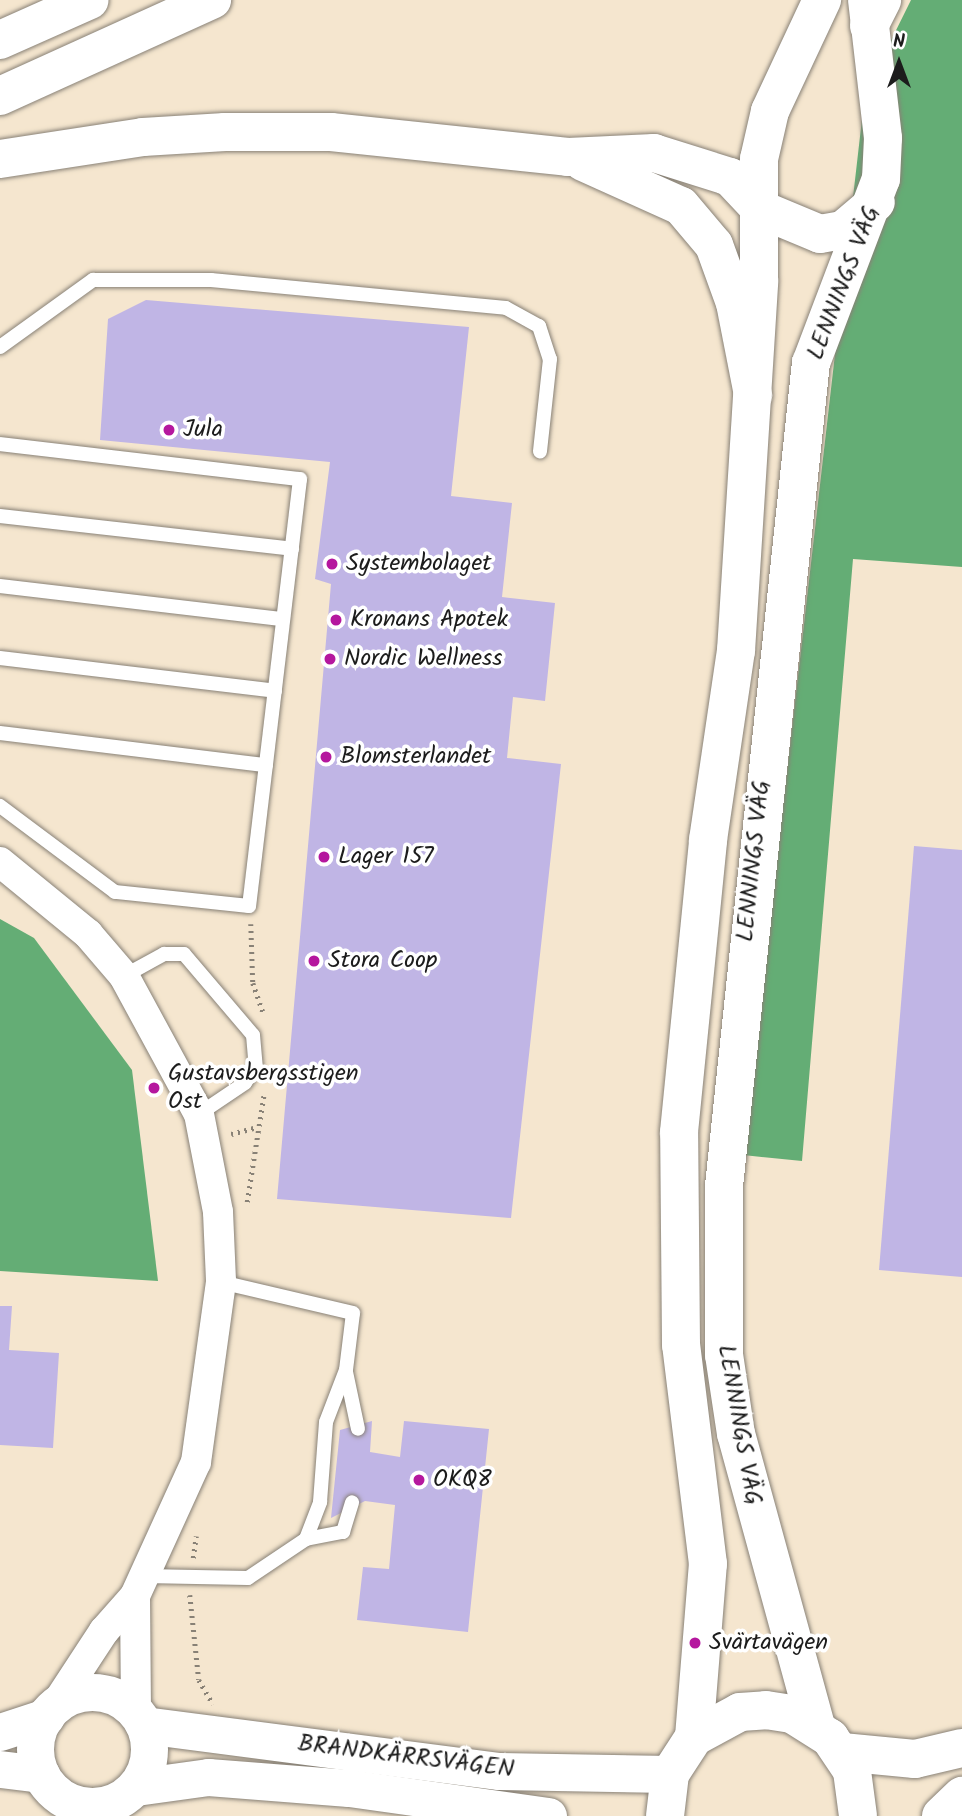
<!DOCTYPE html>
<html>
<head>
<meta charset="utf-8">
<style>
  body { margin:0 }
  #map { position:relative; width:962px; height:1816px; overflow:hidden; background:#f5e6cf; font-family:Kalam,sans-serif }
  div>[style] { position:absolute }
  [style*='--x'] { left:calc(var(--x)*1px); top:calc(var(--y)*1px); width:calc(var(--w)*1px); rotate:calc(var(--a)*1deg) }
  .forest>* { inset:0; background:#64ad75 }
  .building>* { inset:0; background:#c0b5e5 }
  .path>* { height:4.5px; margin-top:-2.25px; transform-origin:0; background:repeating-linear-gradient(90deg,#888176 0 2px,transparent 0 7px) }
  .roads { filter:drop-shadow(0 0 2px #888176) drop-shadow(0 0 2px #888176) }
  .service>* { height:14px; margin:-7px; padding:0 7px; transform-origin:7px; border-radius:7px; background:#fff }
  .minor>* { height:30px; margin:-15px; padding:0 15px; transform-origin:15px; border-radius:15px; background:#fff }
  .tertiary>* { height:37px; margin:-18.5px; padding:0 18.5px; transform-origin:18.5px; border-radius:18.5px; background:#fff }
  .tertiary>.ring { margin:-18.5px; padding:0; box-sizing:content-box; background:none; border:37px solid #fff; border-radius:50% }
  .secondary>* { height:38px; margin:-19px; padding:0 19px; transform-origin:19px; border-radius:19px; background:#fff }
  .motorway>* { height:38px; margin:-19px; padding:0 19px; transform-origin:19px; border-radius:19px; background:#fff }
  .dots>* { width:19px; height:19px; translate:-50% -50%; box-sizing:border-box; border:4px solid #fff; border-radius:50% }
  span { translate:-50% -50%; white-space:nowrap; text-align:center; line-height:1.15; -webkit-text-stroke:7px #fff; paint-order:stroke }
  .street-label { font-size:24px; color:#1c1c1c }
  .poi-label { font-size:24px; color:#1c1c1c }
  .left { translate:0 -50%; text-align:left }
  .north { position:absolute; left:864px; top:28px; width:70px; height:70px; -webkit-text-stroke:5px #fff; paint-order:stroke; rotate:0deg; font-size:19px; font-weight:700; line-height:28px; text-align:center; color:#1c1c1c }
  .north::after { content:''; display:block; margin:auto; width:24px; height:32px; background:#1c1c1c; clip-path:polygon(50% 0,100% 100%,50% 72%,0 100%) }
</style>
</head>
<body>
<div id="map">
  <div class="forest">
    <i style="clip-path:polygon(911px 0,962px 0,962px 567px,853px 559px,802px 1161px,743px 1155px,865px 93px)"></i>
    <i style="clip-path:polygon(0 919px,34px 938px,132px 1070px,158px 1281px,0 1271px)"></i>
  </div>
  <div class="building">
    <i style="clip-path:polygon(146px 300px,469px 327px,451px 496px,512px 503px,502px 597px,555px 603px,545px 701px,513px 697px,507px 758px,561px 764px,511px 1218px,277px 1199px,331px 584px,315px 579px,330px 462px,100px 440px,108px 319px)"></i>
    <i style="clip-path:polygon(914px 846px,962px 850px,962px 1277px,879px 1270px)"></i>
    <i style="clip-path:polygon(0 1306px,12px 1306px,9px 1350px,59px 1353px,53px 1448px,0 1445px)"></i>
    <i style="clip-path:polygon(372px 1421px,370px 1452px,400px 1457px,404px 1421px,489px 1429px,468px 1632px,357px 1620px,363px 1567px,389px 1569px,395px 1505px,365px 1501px,331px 1518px,340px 1430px)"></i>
  </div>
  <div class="path">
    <i style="--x:251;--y:924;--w:59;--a:88.1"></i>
    <i style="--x:253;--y:983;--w:31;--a:71"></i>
    <i style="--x:231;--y:1134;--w:27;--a:-15"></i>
    <i style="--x:247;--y:1202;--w:110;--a:-81.1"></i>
    <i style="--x:193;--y:1558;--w:22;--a:-82"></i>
    <i style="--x:190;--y:1595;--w:85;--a:84"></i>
    <i style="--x:199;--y:1680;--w:28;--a:60"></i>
  </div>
  <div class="roads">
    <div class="service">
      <i style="--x:0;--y:347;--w:115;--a:-35.8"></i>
      <i style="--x:93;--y:280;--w:118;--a:0"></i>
      <i style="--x:211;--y:280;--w:296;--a:5.4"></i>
      <i style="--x:506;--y:308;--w:38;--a:29"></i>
      <i style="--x:539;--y:326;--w:35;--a:72"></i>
      <i style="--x:550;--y:359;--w:93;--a:96.2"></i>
      <i style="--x:0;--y:444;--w:302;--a:6.7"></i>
      <i style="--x:300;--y:479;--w:430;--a:96.8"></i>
      <i style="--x:249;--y:906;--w:135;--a:-174"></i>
      <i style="--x:115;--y:892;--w:144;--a:-143.2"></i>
      <i style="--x:0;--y:516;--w:294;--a:6.4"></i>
      <i style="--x:0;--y:586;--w:285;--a:6.7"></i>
      <i style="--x:0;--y:658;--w:277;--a:6.8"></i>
      <i style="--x:0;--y:733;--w:268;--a:6.9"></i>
      <i style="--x:124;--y:976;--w:46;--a:-28.8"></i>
      <i style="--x:164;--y:954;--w:20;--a:0"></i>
      <i style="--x:184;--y:954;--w:106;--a:49.6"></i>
      <i style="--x:253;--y:1035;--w:32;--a:85"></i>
      <i style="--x:256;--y:1067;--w:19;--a:125"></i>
      <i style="--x:245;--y:1083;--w:55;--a:146"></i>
      <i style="--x:346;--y:1372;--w:58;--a:78.1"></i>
      <i style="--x:306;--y:1539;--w:38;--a:-11"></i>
      <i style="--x:343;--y:1532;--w:31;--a:-73"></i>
      <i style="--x:144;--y:1576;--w:104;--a:1.1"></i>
      <i style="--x:248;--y:1578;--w:70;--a:-33.9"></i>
      <i style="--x:306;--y:1539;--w:40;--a:-69"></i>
      <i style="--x:320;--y:1502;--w:80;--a:-85.7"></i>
      <i style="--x:326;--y:1422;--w:56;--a:-69"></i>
      <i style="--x:346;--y:1370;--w:57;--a:-83"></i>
      <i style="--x:353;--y:1313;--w:136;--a:-166.8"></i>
    </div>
    <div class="minor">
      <i style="--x:0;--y:862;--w:114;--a:39.3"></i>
      <i style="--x:88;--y:934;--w:55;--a:49.4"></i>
      <i style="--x:124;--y:976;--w:157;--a:61.5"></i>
      <i style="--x:199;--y:1114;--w:100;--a:79"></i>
      <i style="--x:218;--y:1212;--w:70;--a:87.5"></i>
      <i style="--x:221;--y:1282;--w:182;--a:97.9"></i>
      <i style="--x:196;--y:1462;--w:147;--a:114.5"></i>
      <i style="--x:135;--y:1596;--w:47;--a:131.5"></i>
      <i style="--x:104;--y:1631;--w:90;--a:123.2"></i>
      <i style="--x:135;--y:1596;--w:116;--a:89.5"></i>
    </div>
    <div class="tertiary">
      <i class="ring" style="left:35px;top:1692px;width:77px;height:77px"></i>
      <i style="--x:144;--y:1725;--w:358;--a:7.4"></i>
      <i style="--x:499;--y:1771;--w:171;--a:1"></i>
      <i style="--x:0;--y:1732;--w:48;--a:-18.1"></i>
      <i style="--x:0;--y:1769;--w:41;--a:7"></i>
      <i style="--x:136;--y:1787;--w:73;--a:-7.9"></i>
      <i style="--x:208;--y:1777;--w:141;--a:4.5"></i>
      <i style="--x:349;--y:1788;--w:201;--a:8"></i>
    </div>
    <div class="secondary">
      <i style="--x:760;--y:209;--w:65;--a:22.6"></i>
      <i style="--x:820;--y:234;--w:23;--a:-10"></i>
      <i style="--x:843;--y:230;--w:43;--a:-40.3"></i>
      <i style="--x:816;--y:1726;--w:303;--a:-105.3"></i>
      <i style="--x:736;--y:1434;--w:80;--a:-98.6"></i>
      <i style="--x:724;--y:1355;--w:169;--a:-90"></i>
      <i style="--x:724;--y:1186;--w:828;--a:-83.97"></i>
      <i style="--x:811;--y:363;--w:197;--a:-69.2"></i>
      <i style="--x:881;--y:179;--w:41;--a:-87.2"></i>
      <i style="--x:883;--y:138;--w:139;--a:-96.6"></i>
      <i style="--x:694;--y:1737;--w:174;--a:-85.4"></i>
      <i style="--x:708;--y:1564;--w:221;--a:-97"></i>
      <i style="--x:681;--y:1345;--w:213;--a:-90.5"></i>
      <i style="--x:679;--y:1132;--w:293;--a:-84.3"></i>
      <i style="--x:708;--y:840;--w:191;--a:-81.6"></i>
      <i style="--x:736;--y:651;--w:371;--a:-86.4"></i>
      <i style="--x:759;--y:281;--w:122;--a:-90"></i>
      <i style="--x:759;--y:159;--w:49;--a:-77.1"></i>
      <i style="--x:770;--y:111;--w:123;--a:-64.9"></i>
      <i style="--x:842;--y:1752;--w:73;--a:5.5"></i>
      <i style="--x:915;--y:1759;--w:48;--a:-13.2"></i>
      <i style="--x:665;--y:1816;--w:42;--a:-83.2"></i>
      <i style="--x:670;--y:1774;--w:44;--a:-57"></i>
      <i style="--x:694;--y:1737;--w:52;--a:-28.5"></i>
      <i style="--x:740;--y:1712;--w:26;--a:-4"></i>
      <i style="--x:766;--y:1710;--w:26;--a:9"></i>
      <i style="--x:792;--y:1714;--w:45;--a:32.3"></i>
      <i style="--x:830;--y:1738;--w:40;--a:56"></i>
      <i style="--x:852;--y:1771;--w:45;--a:82.4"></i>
      <i style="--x:941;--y:1816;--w:29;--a:-44"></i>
    </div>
    <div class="motorway">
      <i style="--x:869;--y:26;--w:29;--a:-63"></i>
      <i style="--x:0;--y:40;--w:98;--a:-24"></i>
      <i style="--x:0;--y:96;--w:233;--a:-24.4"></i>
      <i style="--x:0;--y:159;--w:145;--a:-8.7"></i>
      <i style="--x:143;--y:137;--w:82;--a:-3.5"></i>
      <i style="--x:225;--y:132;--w:106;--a:0"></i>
      <i style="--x:331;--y:132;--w:238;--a:6"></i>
      <i style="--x:568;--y:157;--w:86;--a:-2.7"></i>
      <i style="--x:654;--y:153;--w:80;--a:17.5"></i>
      <i style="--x:730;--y:177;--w:44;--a:46.8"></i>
      <i style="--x:583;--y:162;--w:107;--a:24.2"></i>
      <i style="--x:681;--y:206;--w:51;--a:49.8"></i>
      <i style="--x:714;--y:245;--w:62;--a:70.1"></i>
      <i style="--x:735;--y:303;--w:94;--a:78.9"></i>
    </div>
  </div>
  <div class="dots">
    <i style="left:169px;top:430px;background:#b5179e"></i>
    <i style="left:332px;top:564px;background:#b5179e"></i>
    <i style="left:336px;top:620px;background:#b5179e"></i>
    <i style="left:330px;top:659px;background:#b5179e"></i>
    <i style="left:326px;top:757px;background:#b5179e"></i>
    <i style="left:324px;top:857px;background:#b5179e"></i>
    <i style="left:314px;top:961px;background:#b5179e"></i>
    <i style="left:154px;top:1088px;background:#b5179e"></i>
    <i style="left:419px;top:1480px;background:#b5179e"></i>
    <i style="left:695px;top:1643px;background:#b5179e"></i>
  </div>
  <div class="street-label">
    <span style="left:844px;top:283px;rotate:-69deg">LENNINGS VÄG</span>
    <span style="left:754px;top:861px;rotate:-84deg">LENNINGS VÄG</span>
    <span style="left:739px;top:1425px;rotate:80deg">LENNINGS VÄG</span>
    <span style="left:406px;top:1757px;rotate:7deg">BRANDKÄRRSVÄGEN</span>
  </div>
  <div class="poi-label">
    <span class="left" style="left:183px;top:430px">Jula</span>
    <span class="left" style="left:346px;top:564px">Systembolaget</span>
    <span class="left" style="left:350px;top:620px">Kronans Apotek</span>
    <span class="left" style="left:344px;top:659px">Nordic Wellness</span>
    <span class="left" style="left:340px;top:757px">Blomsterlandet</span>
    <span class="left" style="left:338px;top:857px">Lager 157</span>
    <span class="left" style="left:328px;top:961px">Stora Coop</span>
    <span class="left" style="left:168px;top:1088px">Gustavsbergsstigen<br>Ost</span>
    <span class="left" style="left:433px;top:1480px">OKQ8</span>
    <span class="left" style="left:709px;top:1643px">Svärtavägen</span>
  </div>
  <div class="north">N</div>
</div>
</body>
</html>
